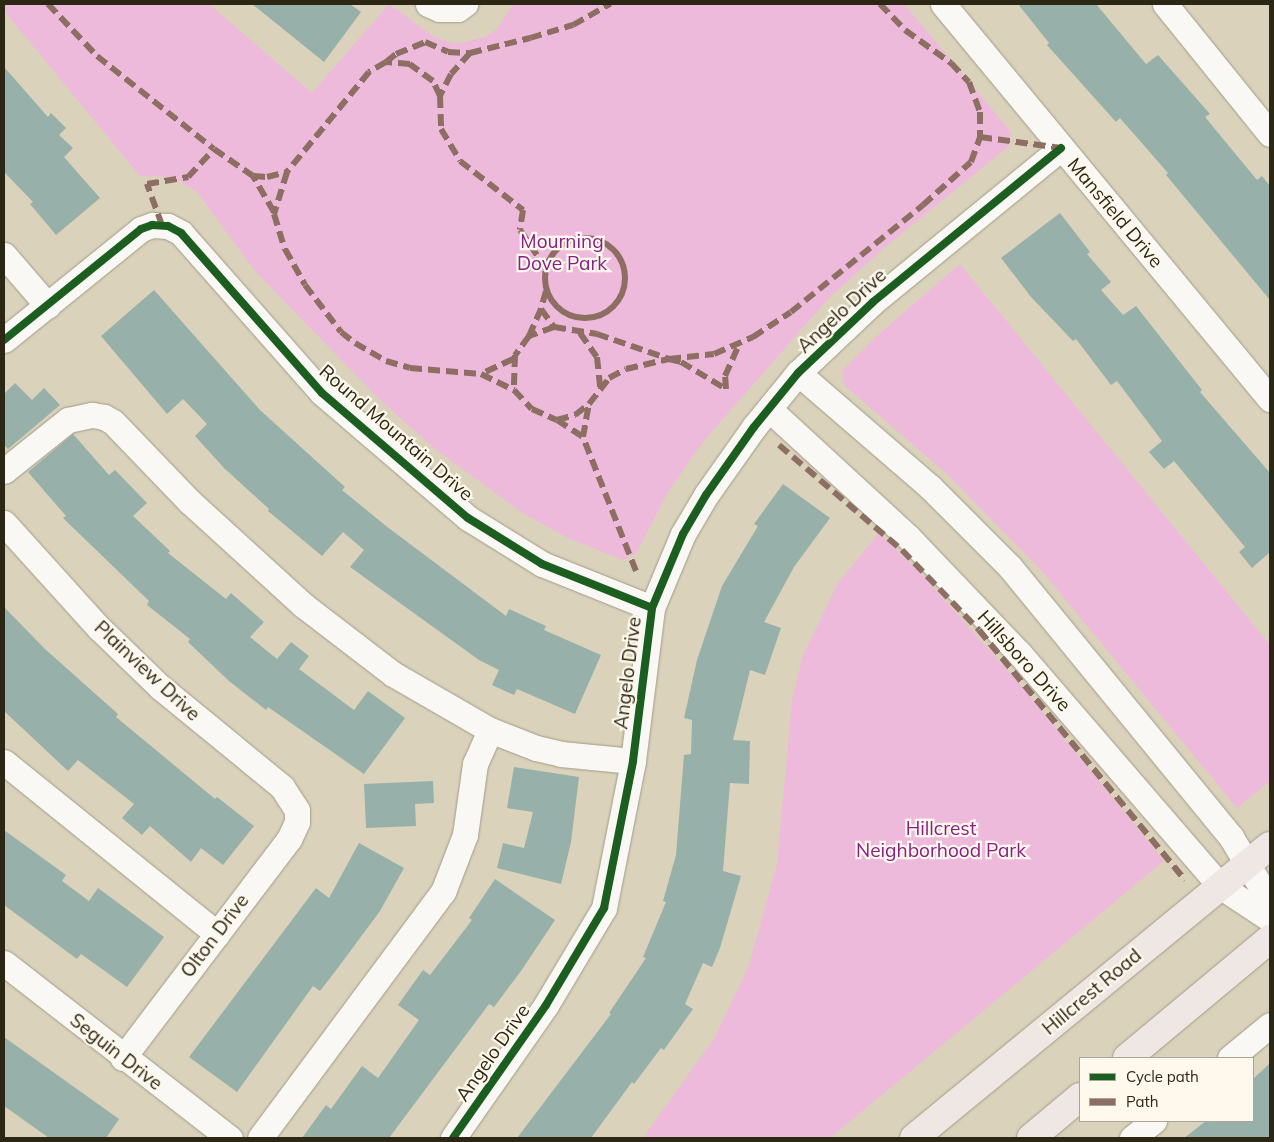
<!DOCTYPE html>
<html>
<head>
<meta charset="utf-8">
<style>
  body { margin:0 }
  #map { position:relative; width:1274px; height:1142px; overflow:hidden; background:#dad2ba; font-family:Mulish,sans-serif }
  div>[style] { position:absolute }
  [style*='--x'] { left:calc(var(--x)*1px); top:calc(var(--y)*1px); width:calc(var(--w)*1px); rotate:calc(var(--a)*1deg) }
  .green>* { inset:0; background:#eebadb }
  .building>* { inset:0; background:#97b1aa }
  .roads { filter:drop-shadow(0 0 1px #a29c89) drop-shadow(0 0 1px #a29c89) }
  .minor>* { height:25px; margin:-12.5px; padding:0 12.5px; transform-origin:12.5px; border-radius:12.5px; background:#f9f8f5 }
  .major>* { height:28px; margin:-14px; padding:0 14px; transform-origin:14px; border-radius:14px; background:#efe7e3 }
  .quiet>* { height:6px; margin-top:-3px; transform-origin:0; background:repeating-linear-gradient(90deg,#8d6e63 0 12px,transparent 0 18px) }
  .quiet>.ring { margin:-3px; padding:0; box-sizing:content-box; background:none; border:6px solid #8d6e63; border-radius:50% }
  .cycleway>* { height:8px; margin:-4px; padding:0 4px; transform-origin:4px; border-radius:4px; background:#1b5e20 }
  span { translate:-50% -50%; white-space:nowrap; text-align:center; line-height:1.15; -webkit-text-stroke:4.5px #fef9ec; paint-order:stroke }
  .street-label { font-size:19px; color:#2c2615 }
  .park-label { font-size:19px; color:#8b1e85 }
  .frame { position:absolute; inset:0; border:5px solid #2c2615; pointer-events:none }
  .legend { position:absolute; left:1079px; top:1057px; width:175px; height:65px; box-sizing:border-box; background:#fef9ec; border:1px solid #aaa596; margin:0; padding:6px 9px; list-style:none; font-size:15px; color:#2c2615 }
  .legend li { display:flex; align-items:center; gap:10px; height:25px }
  .legend b { width:25px; border:1px solid #aaa596 }
</style>
</head>
<body>
<div id="map">
  <div class="green">
    <i style="clip-path:polygon(4px 4px,209px 4px,312px 93px,389px 4px,434px 37px,457px 44px,485px 37px,497px 29px,513px 4px,904px 4px,1011px 132px,1009px 146px,883px 249px,829px 298px,703px 442px,668px 492px,636px 554px,623px 560px,568px 538px,524px 514px,435px 449px,379px 399px,255px 271px,197px 192px,173px 177px,140px 176px,4px 11px)"></i>
    <i style="clip-path:polygon(960px 264px,1270px 645px,1270px 781px,1237px 808px,1042px 571px,947px 474px,844px 385px,842px 371px,878px 335px)"></i>
    <i style="clip-path:polygon(879px 533px,921px 574px,1018px 682px,1164px 861px,830px 1138px,643px 1138px,715px 1037px,748px 968px,777px 864px,792px 700px,803px 655px,838px 583px)"></i>
  </div>
  <div class="building">
    <i style="clip-path:polygon(252px 4px,350px 4px,361px 12px,324px 62px)"></i>
    <i style="clip-path:polygon(1018px 4px,1096px 4px,1146px 64px,1158px 55px,1210px 114px,1205px 117px,1257px 180px,1262px 176px,1270px 186px,1270px 300px,1166px 175px,1168px 173px,1120px 118px,1116px 122px,1047px 45px,1049px 43px)"></i>
    <i style="clip-path:polygon(4px 67px,48px 117px,51px 113px,66px 128px,59px 135px,73px 148px,64px 157px,100px 198px,56px 235px,30px 204px,33px 202px,4px 172px)"></i>
    <i style="clip-path:polygon(1060px 213px,1090px 252px,1087px 254px,1111px 282px,1101px 290px,1123px 315px,1136px 306px,1202px 390px,1200px 392px,1270px 473px,1270px 552px,1252px 568px,1239px 552px,1245px 547px,1174px 461px,1164px 469px,1149px 452px,1162px 441px,1117px 381px,1111px 385px,1076px 339px,1073px 341px,1031px 297px,1001px 258px)"></i>
    <i style="clip-path:polygon(154px 290px,260px 410px,345px 487px,342px 490px,386px 526px,506px 616px,509px 609px,546px 626px,544px 630px,601px 655px,575px 714px,517px 689px,514px 695px,492px 685px,499px 670px,479px 660px,350px 567px,364px 550px,343px 532px,322px 556px,268px 511px,269px 509px,224px 468px,195px 436px,207px 424px,183px 399px,167px 414px,101px 336px)"></i>
    <i style="clip-path:polygon(15px 383px,32px 400px,44px 388px,60px 405px,8px 449px,4px 445px,4px 394px)"></i>
    <i style="clip-path:polygon(73px 434px,109px 475px,115px 470px,147px 503px,133px 516px,170px 551px,168px 553px,226px 599px,231px 593px,264px 622px,250px 637px,277px 659px,291px 642px,309px 656px,299px 669px,354px 710px,368px 691px,405px 718px,364px 774px,268px 707px,266px 710px,229px 681px,188px 642px,190px 639px,147px 605px,149px 601px,63px 518px,66px 516px,28px 472px)"></i>
    <i style="clip-path:polygon(783px 484px,830px 518px,794px 567px,764px 622px,781px 628px,765px 675px,750px 670px,733px 740px,750px 741px,749px 784px,730px 783px,723px 871px,741px 876px,720px 948px,712px 967px,703px 963px,685px 1004px,693px 1009px,664px 1050px,661px 1048px,634px 1084px,632px 1082px,591px 1138px,517px 1138px,611px 1014px,609px 1013px,646px 958px,643px 957px,666px 902px,663px 901px,676px 855px,684px 755px,691px 754px,692px 720px,684px 718px,697px 660px,722px 586px,758px 526px,754px 524px)"></i>
    <i style="clip-path:polygon(4px 607px,45px 649px,118px 714px,116px 717px,215px 799px,217px 797px,254px 826px,223px 865px,201px 848px,191px 862px,150px 826px,142px 835px,122px 818px,134px 804px,78px 760px,68px 771px,4px 711px)"></i>
    <i style="clip-path:polygon(514px 767px,579px 777px,571px 842px,561px 884px,497px 868px,503px 843px,524px 848px,533px 812px,507px 808px)"></i>
    <i style="clip-path:polygon(433px 781px,434px 803px,415px 804px,416px 826px,366px 828px,364px 784px)"></i>
    <i style="clip-path:polygon(4px 830px,66px 875px,62px 881px,89px 901px,98px 888px,164px 937px,127px 987px,81px 954px,77px 959px,4px 905px)"></i>
    <i style="clip-path:polygon(359px 843px,404px 868px,380px 911px,337px 969px,320px 991px,313px 986px,237px 1092px,189px 1057px,316px 888px,329px 898px)"></i>
    <i style="clip-path:polygon(495px 879px,555px 920px,521px 971px,494px 1007px,489px 1004px,389px 1138px,302px 1138px,326px 1105px,331px 1109px,362px 1066px,378px 1078px,419px 1020px,398px 1005px,423px 970px,430px 975px,472px 920px,469px 918px)"></i>
    <i style="clip-path:polygon(4px 1037px,119px 1119px,106px 1138px,49px 1138px,4px 1106px)"></i>
    <i style="clip-path:polygon(1270px 1063px,1270px 1138px,1184px 1138px,1206px 1121px,1253px 1121px,1253px 1079px)"></i>
  </div>
  <div class="roads">
    <div class="minor">
      <i style="--x:428;--y:4;--w:12;--a:24"></i>
      <i style="--x:439;--y:9;--w:19;--a:0"></i>
      <i style="--x:458;--y:9;--w:9;--a:-36"></i>
      <i style="--x:943;--y:4;--w:513;--a:50.38"></i>
      <i style="--x:1165;--y:4;--w:167;--a:51.1"></i>
      <i style="--x:4;--y:255;--w:67;--a:49.2"></i>
      <i style="--x:4;--y:340;--w:176;--a:-39"></i>
      <i style="--x:141;--y:229;--w:12;--a:-20"></i>
      <i style="--x:152;--y:225;--w:16;--a:4"></i>
      <i style="--x:168;--y:226;--w:15;--a:28"></i>
      <i style="--x:181;--y:233;--w:213;--a:48.6"></i>
      <i style="--x:322;--y:393;--w:192;--a:40.6"></i>
      <i style="--x:468;--y:518;--w:87;--a:31.9"></i>
      <i style="--x:542;--y:564;--w:118;--a:21.8"></i>
      <i style="--x:798;--y:373;--w:174;--a:40.8"></i>
      <i style="--x:930;--y:487;--w:113;--a:45"></i>
      <i style="--x:1010;--y:567;--w:349;--a:50.7"></i>
      <i style="--x:1231;--y:837;--w:76;--a:59"></i>
      <i style="--x:769;--y:409;--w:189;--a:42.6"></i>
      <i style="--x:908;--y:537;--w:161;--a:46.3"></i>
      <i style="--x:1019;--y:653;--w:308;--a:49.2"></i>
      <i style="--x:1220;--y:886;--w:60;--a:33.4"></i>
      <i style="--x:4;--y:471;--w:82;--a:-38.6"></i>
      <i style="--x:68;--y:420;--w:25;--a:-12"></i>
      <i style="--x:92;--y:415;--w:12;--a:9"></i>
      <i style="--x:104;--y:417;--w:10;--a:29"></i>
      <i style="--x:113;--y:422;--w:111;--a:46.1"></i>
      <i style="--x:190;--y:502;--w:153;--a:42.3"></i>
      <i style="--x:303;--y:605;--w:113;--a:37.5"></i>
      <i style="--x:393;--y:674;--w:112;--a:30"></i>
      <i style="--x:490;--y:730;--w:49;--a:21.4"></i>
      <i style="--x:536;--y:748;--w:26;--a:13"></i>
      <i style="--x:561;--y:754;--w:72;--a:5.6"></i>
      <i style="--x:4;--y:523;--w:142;--a:47.9"></i>
      <i style="--x:99;--y:628;--w:85;--a:44"></i>
      <i style="--x:160;--y:687;--w:158;--a:39.3"></i>
      <i style="--x:282;--y:787;--w:27;--a:57"></i>
      <i style="--x:297;--y:810;--w:12;--a:90"></i>
      <i style="--x:297;--y:822;--w:19;--a:115"></i>
      <i style="--x:289;--y:839;--w:275;--a:127.2"></i>
      <i style="--x:4;--y:762;--w:274;--a:38.9"></i>
      <i style="--x:4;--y:963;--w:286;--a:37.8"></i>
      <i style="--x:1230;--y:1058;--w:52;--a:-39.5"></i>
      <i style="--x:260;--y:1138;--w:307;--a:-53.4"></i>
      <i style="--x:443;--y:892;--w:61;--a:-68.9"></i>
      <i style="--x:465;--y:835;--w:72;--a:-82"></i>
      <i style="--x:475;--y:764;--w:37;--a:-66"></i>
      <i style="--x:453;--y:1138;--w:162;--a:-55"></i>
      <i style="--x:546;--y:1005;--w:113;--a:-59.1"></i>
      <i style="--x:604;--y:908;--w:150;--a:-78.8"></i>
      <i style="--x:633;--y:761;--w:154;--a:-82.9"></i>
      <i style="--x:652;--y:608;--w:80;--a:-67.3"></i>
      <i style="--x:683;--y:534;--w:45;--a:-59.5"></i>
      <i style="--x:706;--y:495;--w:83;--a:-54.8"></i>
      <i style="--x:754;--y:427;--w:70;--a:-50.8"></i>
      <i style="--x:798;--y:373;--w:103;--a:-43.4"></i>
      <i style="--x:873;--y:302;--w:243;--a:-39.3"></i>
      <i style="--x:1132;--y:1138;--w:28;--a:-38"></i>
    </div>
    <div class="major">
      <i style="--x:1127;--y:1058;--w:186;--a:-39.8"></i>
      <i style="--x:914;--y:1138;--w:460;--a:-39.4"></i>
      <i style="--x:1031;--y:1138;--w:64;--a:-39.9"></i>
    </div>
  </div>
  <div class="quiet">
    <i style="--x:48;--y:4;--w:71;--a:46.7"></i>
    <i style="--x:97;--y:56;--w:149;--a:38.5"></i>
    <i style="--x:214;--y:149;--w:47;--a:34.7"></i>
    <i style="--x:880;--y:4;--w:36;--a:46"></i>
    <i style="--x:905;--y:30;--w:57;--a:35.7"></i>
    <i style="--x:951;--y:63;--w:26;--a:47"></i>
    <i style="--x:969;--y:82;--w:32;--a:70"></i>
    <i style="--x:980;--y:112;--w:25;--a:90"></i>
    <i style="--x:980;--y:137;--w:82;--a:7.7"></i>
    <i style="--x:470;--y:53;--w:28;--a:132"></i>
    <i style="--x:451;--y:74;--w:25;--a:117"></i>
    <i style="--x:440;--y:96;--w:33;--a:88"></i>
    <i style="--x:441;--y:129;--w:37;--a:59"></i>
    <i style="--x:460;--y:161;--w:80;--a:37.9"></i>
    <i style="--x:523;--y:210;--w:20;--a:99"></i>
    <i style="--x:520;--y:230;--w:48;--a:56"></i>
    <i style="--x:386;--y:62;--w:13;--a:-39"></i>
    <i style="--x:396;--y:54;--w:31;--a:-22"></i>
    <i style="--x:425;--y:42;--w:25;--a:23"></i>
    <i style="--x:448;--y:52;--w:22;--a:3"></i>
    <i style="--x:470;--y:53;--w:62;--a:-14"></i>
    <i style="--x:530;--y:38;--w:45;--a:-16.8"></i>
    <i style="--x:573;--y:25;--w:43;--a:-29.6"></i>
    <i style="--x:440;--y:96;--w:17;--a:-115"></i>
    <i style="--x:433;--y:81;--w:29;--a:-144"></i>
    <i style="--x:410;--y:64;--w:24;--a:-175"></i>
    <i style="--x:386;--y:62;--w:20;--a:150"></i>
    <i style="--x:369;--y:72;--w:129;--a:129.4"></i>
    <i style="--x:287;--y:172;--w:44;--a:107.2"></i>
    <i style="--x:274;--y:214;--w:37;--a:73"></i>
    <i style="--x:285;--y:249;--w:41;--a:60.9"></i>
    <i style="--x:305;--y:285;--w:59;--a:52.5"></i>
    <i style="--x:341;--y:332;--w:18;--a:38"></i>
    <i style="--x:355;--y:343;--w:36;--a:30"></i>
    <i style="--x:386;--y:361;--w:25;--a:16"></i>
    <i style="--x:410;--y:368;--w:71;--a:4.8"></i>
    <i style="--x:274;--y:212;--w:42;--a:-120.3"></i>
    <i style="--x:253;--y:176;--w:14;--a:4"></i>
    <i style="--x:267;--y:177;--w:21;--a:-14"></i>
    <i style="--x:162;--y:225;--w:44;--a:-110.1"></i>
    <i style="--x:147;--y:184;--w:42;--a:-9.7"></i>
    <i style="--x:188;--y:177;--w:38;--a:-47"></i>
    <i class="ring" style="left:545px;top:238px;width:74px;height:74px"></i>
    <i style="--x:546;--y:291;--w:19;--a:106"></i>
    <i style="--x:541;--y:309;--w:22;--a:54"></i>
    <i style="--x:554;--y:327;--w:44;--a:9.2"></i>
    <i style="--x:597;--y:334;--w:76;--a:19.1"></i>
    <i style="--x:669;--y:359;--w:45;--a:-6.3"></i>
    <i style="--x:714;--y:354;--w:43;--a:-23.6"></i>
    <i style="--x:753;--y:337;--w:45;--a:-33.3"></i>
    <i style="--x:791;--y:312;--w:170;--a:-39"></i>
    <i style="--x:923;--y:205;--w:64;--a:-41.9"></i>
    <i style="--x:971;--y:162;--w:27;--a:-70"></i>
    <i style="--x:554;--y:327;--w:27;--a:160"></i>
    <i style="--x:529;--y:336;--w:24;--a:126"></i>
    <i style="--x:515;--y:355;--w:35;--a:92"></i>
    <i style="--x:514;--y:390;--w:26;--a:47"></i>
    <i style="--x:532;--y:409;--w:27;--a:24"></i>
    <i style="--x:557;--y:420;--w:31;--a:33"></i>
    <i style="--x:580;--y:333;--w:29;--a:55"></i>
    <i style="--x:597;--y:357;--w:30;--a:84"></i>
    <i style="--x:529;--y:336;--w:30;--a:-66"></i>
    <i style="--x:513;--y:359;--w:35;--a:155"></i>
    <i style="--x:481;--y:374;--w:37;--a:26"></i>
    <i style="--x:557;--y:420;--w:19;--a:-16"></i>
    <i style="--x:575;--y:415;--w:18;--a:-38"></i>
    <i style="--x:779;--y:445;--w:162;--a:40.5"></i>
    <i style="--x:902;--y:550;--w:111;--a:46.1"></i>
    <i style="--x:979;--y:630;--w:324;--a:50.5"></i>
    <i style="--x:636;--y:571;--w:144;--a:-111.6"></i>
    <i style="--x:583;--y:437;--w:34;--a:-80"></i>
    <i style="--x:589;--y:404;--w:33;--a:-52"></i>
    <i style="--x:609;--y:378;--w:19;--a:-28"></i>
    <i style="--x:626;--y:369;--w:44;--a:-13.1"></i>
    <i style="--x:669;--y:359;--w:12;--a:14"></i>
    <i style="--x:681;--y:362;--w:52;--a:31"></i>
    <i style="--x:726;--y:389;--w:13;--a:-94"></i>
    <i style="--x:725;--y:376;--w:35;--a:-66"></i>
  </div>
  <div class="cycleway">
    <i style="--x:4;--y:340;--w:176;--a:-39"></i>
    <i style="--x:141;--y:229;--w:12;--a:-20"></i>
    <i style="--x:152;--y:225;--w:16;--a:4"></i>
    <i style="--x:168;--y:226;--w:15;--a:28"></i>
    <i style="--x:181;--y:233;--w:213;--a:48.6"></i>
    <i style="--x:322;--y:393;--w:192;--a:40.6"></i>
    <i style="--x:468;--y:518;--w:87;--a:31.9"></i>
    <i style="--x:542;--y:564;--w:118;--a:21.8"></i>
    <i style="--x:453;--y:1138;--w:162;--a:-55"></i>
    <i style="--x:546;--y:1005;--w:113;--a:-59.1"></i>
    <i style="--x:604;--y:908;--w:150;--a:-78.8"></i>
    <i style="--x:633;--y:761;--w:154;--a:-82.9"></i>
    <i style="--x:652;--y:608;--w:80;--a:-67.3"></i>
    <i style="--x:683;--y:534;--w:45;--a:-59.5"></i>
    <i style="--x:706;--y:495;--w:83;--a:-54.8"></i>
    <i style="--x:754;--y:427;--w:70;--a:-50.8"></i>
    <i style="--x:798;--y:373;--w:103;--a:-43.4"></i>
    <i style="--x:873;--y:302;--w:243;--a:-39.3"></i>
  </div>
  <div class="street-label">
    <span style="left:1115px;top:213px;rotate:50deg">Mansfield Drive</span>
    <span style="left:842px;top:311px;rotate:-43deg">Angelo Drive</span>
    <span style="left:396px;top:433px;rotate:41deg">Round Mountain Drive</span>
    <span style="left:1024px;top:661px;rotate:48deg">Hillsboro Drive</span>
    <span style="left:147px;top:671px;rotate:43deg">Plainview Drive</span>
    <span style="left:628px;top:673px;rotate:-83deg">Angelo Drive</span>
    <span style="left:215px;top:936px;rotate:-53deg">Olton Drive</span>
    <span style="left:1092px;top:992px;rotate:-40deg">Hillcrest Road</span>
    <span style="left:116px;top:1052px;rotate:38deg">Seguin Drive</span>
    <span style="left:493px;top:1053px;rotate:-55deg">Angelo Drive</span>
  </div>
  <div class="park-label">
    <span style="left:562px;top:253px">Mourning<br>Dove Park</span>
    <span style="left:941px;top:840px">Hillcrest<br>Neighborhood Park</span>
  </div>
  <div class="frame"></div>
  <ul class="legend">
  <li><b style="height:6px;background:#1b5e20"></b>Cycle path</li>
  <li><b style="height:6px;background:#8d6e63"></b>Path</li>
  </ul>
</div>
</body>
</html>
